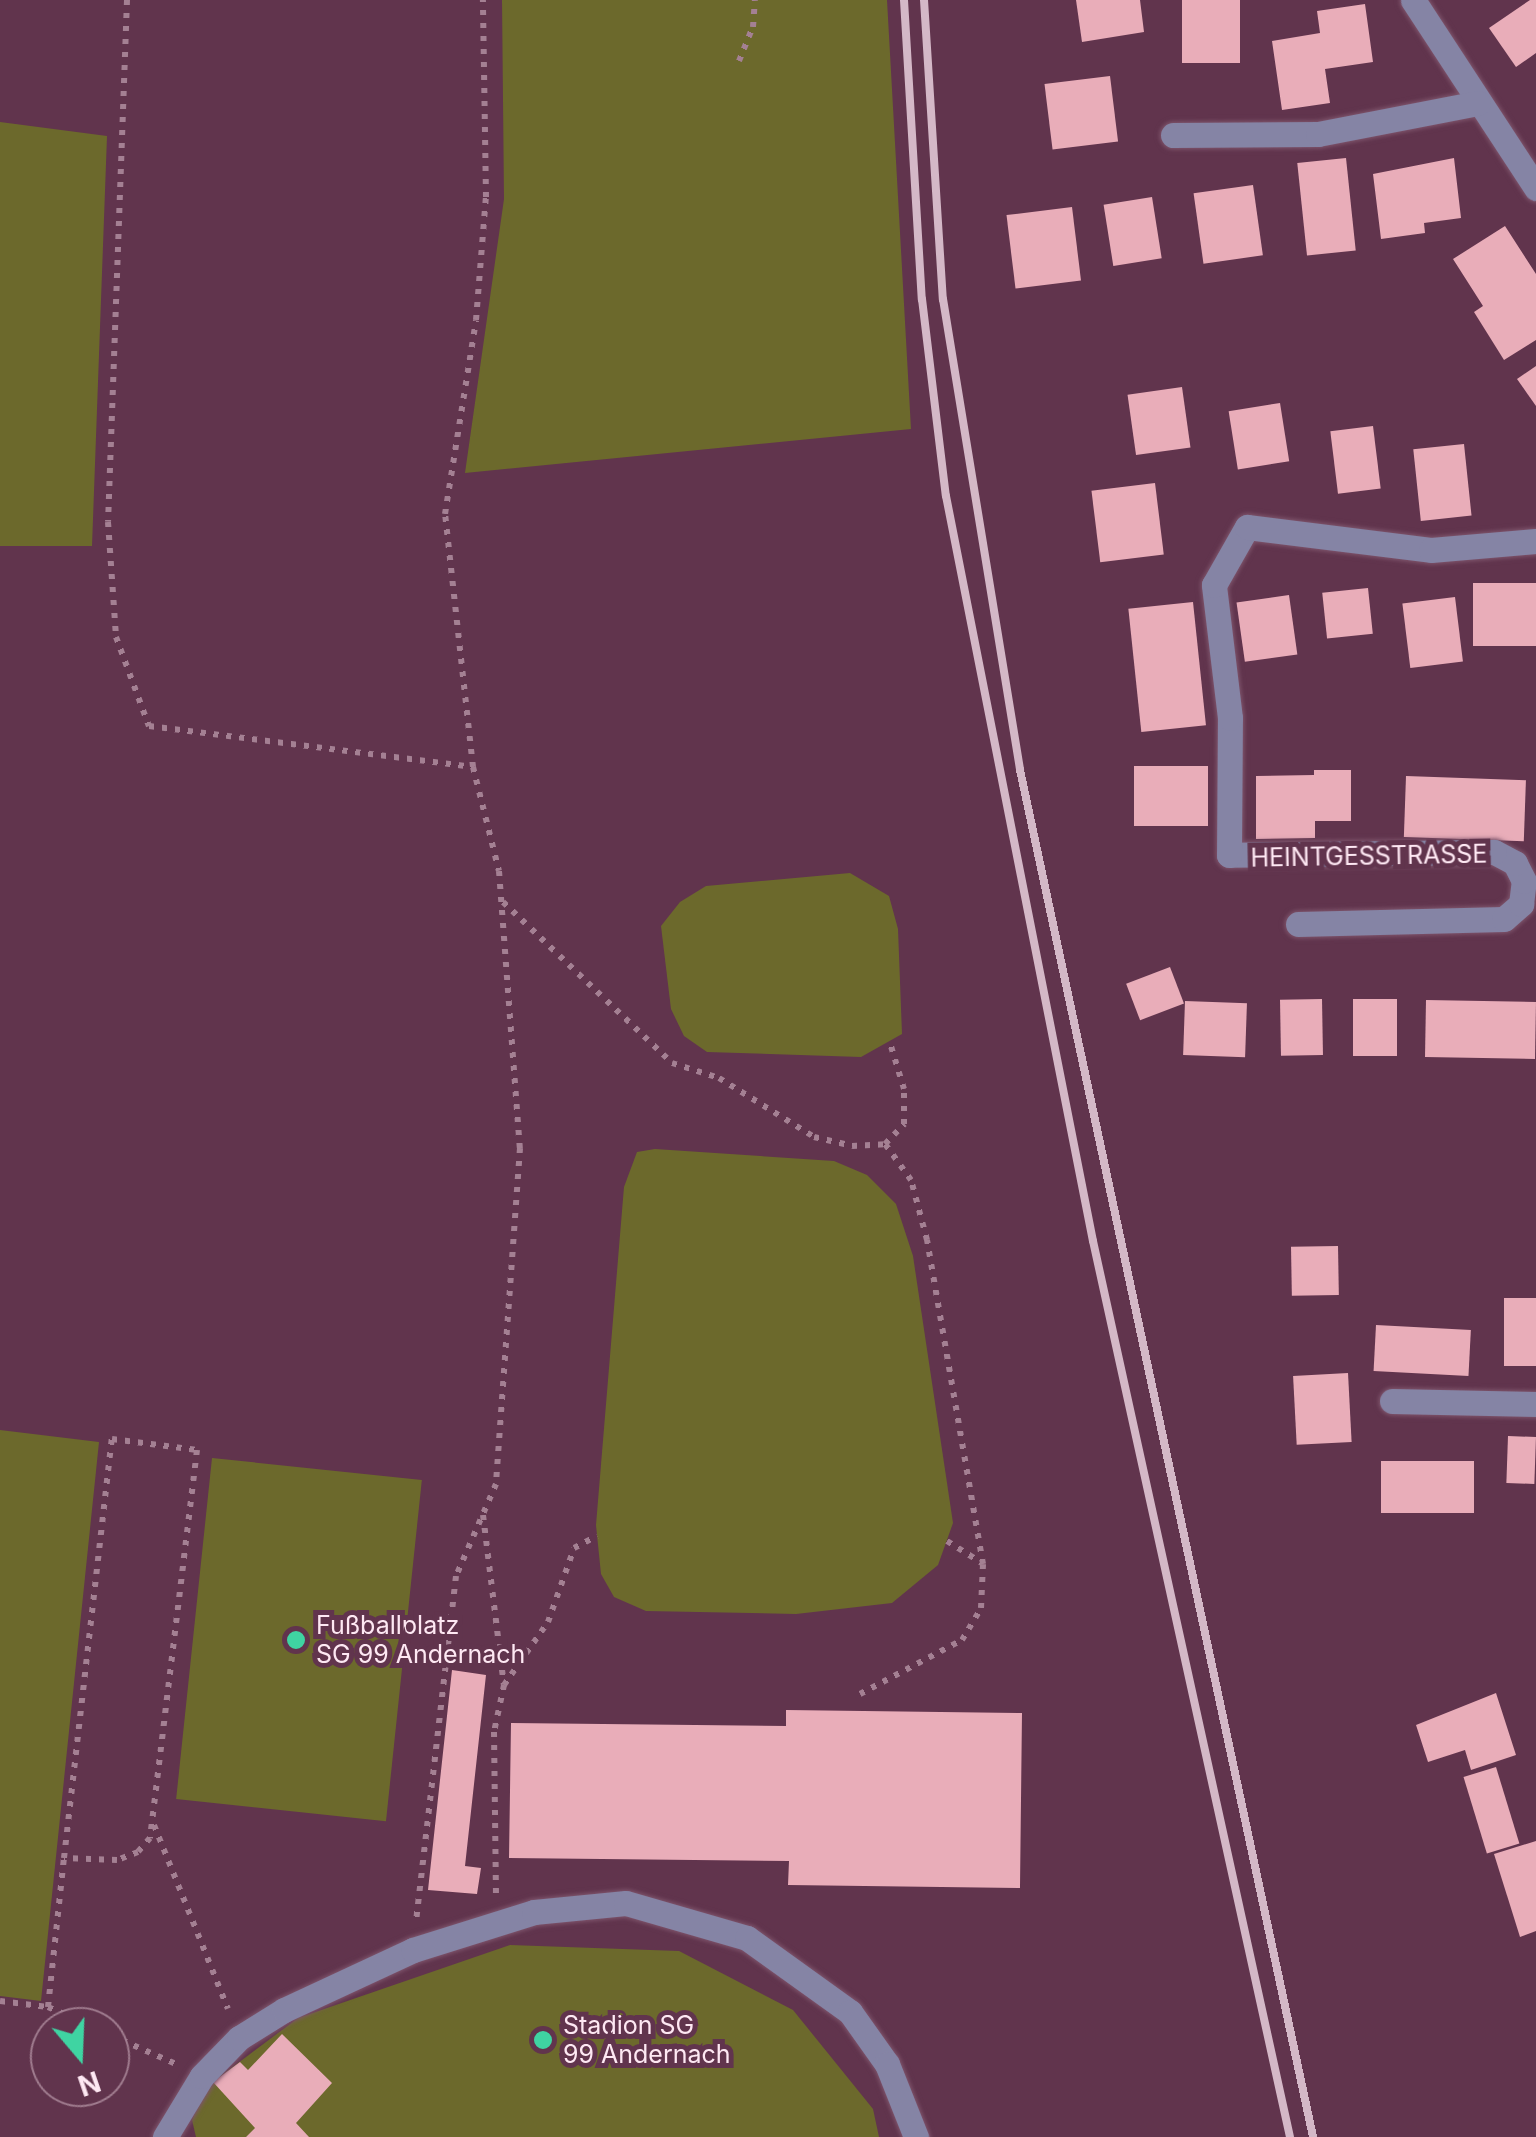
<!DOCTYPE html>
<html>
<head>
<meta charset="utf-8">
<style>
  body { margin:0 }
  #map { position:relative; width:1536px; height:2137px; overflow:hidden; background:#61344d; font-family:Inter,sans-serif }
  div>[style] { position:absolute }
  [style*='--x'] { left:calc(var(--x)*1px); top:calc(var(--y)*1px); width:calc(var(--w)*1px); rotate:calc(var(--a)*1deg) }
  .green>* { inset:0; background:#6c692c; transform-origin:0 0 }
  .building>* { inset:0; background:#e9adb9; transform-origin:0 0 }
  .path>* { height:6px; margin-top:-3px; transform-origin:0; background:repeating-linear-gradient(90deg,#a48093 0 5px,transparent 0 13px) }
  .roads { filter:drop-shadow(0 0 2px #7d546b) drop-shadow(0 0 2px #7d546b) }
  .minor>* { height:25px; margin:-12.5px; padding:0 12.5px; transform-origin:12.5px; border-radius:12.5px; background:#8584a5 }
  .rail>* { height:8px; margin:-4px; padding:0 4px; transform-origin:4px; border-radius:4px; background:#d4b8c7 }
  .dots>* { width:28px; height:28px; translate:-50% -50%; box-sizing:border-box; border:5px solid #61344d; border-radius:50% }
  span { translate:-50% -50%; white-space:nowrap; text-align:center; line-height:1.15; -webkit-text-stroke:10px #61344d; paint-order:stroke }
  .street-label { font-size:25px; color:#fee8f3 }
  .poi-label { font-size:25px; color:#fee8f3 }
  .left { translate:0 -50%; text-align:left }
  .north { position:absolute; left:30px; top:2007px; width:100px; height:100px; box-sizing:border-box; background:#61344d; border:2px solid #a07c8f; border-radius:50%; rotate:161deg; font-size:28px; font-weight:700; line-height:40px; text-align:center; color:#fee8f3 }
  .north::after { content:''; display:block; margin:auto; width:35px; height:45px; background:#3fd4a2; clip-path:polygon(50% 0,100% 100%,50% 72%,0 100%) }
</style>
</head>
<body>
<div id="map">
  <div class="green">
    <i style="clip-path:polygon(502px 0,887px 0,911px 429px,465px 473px,504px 199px)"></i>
    <i style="clip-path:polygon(0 122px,107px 136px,92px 546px,0 546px)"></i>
    <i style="clip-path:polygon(850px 873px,889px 896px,898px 929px,902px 1034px,861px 1057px,707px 1052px,684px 1036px,671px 1009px,661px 926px,680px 902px,706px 886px)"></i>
    <i style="clip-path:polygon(655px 1149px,834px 1161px,867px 1175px,896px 1204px,913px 1256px,953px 1523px,938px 1565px,892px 1603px,796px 1614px,646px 1611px,614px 1597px,601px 1574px,596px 1525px,624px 1187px,637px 1152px)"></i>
    <i style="clip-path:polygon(0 1430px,99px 1442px,41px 2001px,0 1996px)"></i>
    <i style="left:212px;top:1458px;width:211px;height:343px;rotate:6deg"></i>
    <i style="clip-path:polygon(510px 1945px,679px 1951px,793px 2010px,873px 2109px,879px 2137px,196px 2137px,192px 2120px,206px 2087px,298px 2018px)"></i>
  </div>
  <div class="building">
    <i style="clip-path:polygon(1076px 0,1140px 0,1144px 32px,1082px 42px)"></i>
    <i style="left:1182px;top:0;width:58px;height:63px"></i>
    <i style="clip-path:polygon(1530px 0,1536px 0,1536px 53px,1516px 67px,1489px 28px)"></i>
    <i style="clip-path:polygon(1365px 4px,1373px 62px,1325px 69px,1330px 103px,1282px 110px,1272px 41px,1320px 33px,1317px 11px)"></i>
    <i style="left:1110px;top:76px;width:66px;height:66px;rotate:83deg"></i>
    <i style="left:1346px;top:158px;width:93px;height:49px;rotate:84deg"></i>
    <i style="clip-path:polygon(1454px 158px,1461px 218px,1424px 223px,1425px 233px,1381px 239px,1373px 174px)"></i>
    <i style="left:1253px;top:185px;width:71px;height:60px;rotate:82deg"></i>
    <i style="left:1152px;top:197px;width:62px;height:49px;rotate:81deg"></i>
    <i style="left:1072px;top:207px;width:74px;height:66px;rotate:83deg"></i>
    <i style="clip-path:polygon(1505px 226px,1536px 274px,1536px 340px,1504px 360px,1474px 312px,1483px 306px,1453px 259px)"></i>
    <i style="clip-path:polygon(1536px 366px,1536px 406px,1517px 379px)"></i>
    <i style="left:1182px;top:387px;width:61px;height:55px;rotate:82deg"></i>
    <i style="left:1280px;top:403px;width:59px;height:52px;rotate:81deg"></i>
    <i style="left:1373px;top:426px;width:63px;height:43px;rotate:83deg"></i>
    <i style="left:1464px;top:444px;width:72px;height:51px;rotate:84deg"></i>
    <i style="left:1155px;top:483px;width:72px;height:64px;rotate:83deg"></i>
    <i style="left:1536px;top:583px;width:63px;height:63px;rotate:90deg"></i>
    <i style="left:1368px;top:588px;width:46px;height:46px;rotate:84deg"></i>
    <i style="left:1289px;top:595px;width:60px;height:53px;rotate:82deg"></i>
    <i style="left:1455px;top:597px;width:65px;height:53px;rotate:83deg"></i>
    <i style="left:1193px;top:602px;width:124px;height:65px;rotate:84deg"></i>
    <i style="left:1208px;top:766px;width:60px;height:74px;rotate:90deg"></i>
    <i style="clip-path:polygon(1314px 770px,1351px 770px,1351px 821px,1315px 821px,1315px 838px,1256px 839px,1256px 776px,1314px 775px)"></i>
    <i style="left:1406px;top:776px;width:120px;height:61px;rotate:2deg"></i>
    <i style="left:1170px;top:967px;width:39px;height:47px;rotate:69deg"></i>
    <i style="left:1322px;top:999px;width:56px;height:42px;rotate:89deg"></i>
    <i style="left:1353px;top:999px;width:44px;height:57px"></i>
    <i style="left:1426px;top:1000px;width:110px;height:57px;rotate:1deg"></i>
    <i style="left:1185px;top:1001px;width:62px;height:54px;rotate:2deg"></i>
    <i style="left:1338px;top:1246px;width:49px;height:47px;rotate:89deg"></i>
    <i style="left:1504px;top:1298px;width:32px;height:68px"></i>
    <i style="left:1376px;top:1325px;width:95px;height:46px;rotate:3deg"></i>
    <i style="left:1348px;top:1373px;width:69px;height:55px;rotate:87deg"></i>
    <i style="left:1508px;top:1436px;width:28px;height:47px;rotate:2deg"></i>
    <i style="left:1474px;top:1461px;width:52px;height:93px;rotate:90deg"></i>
    <i style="clip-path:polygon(452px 1670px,486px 1675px,465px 1866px,481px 1868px,477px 1894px,428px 1890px)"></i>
    <i style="clip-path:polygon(1496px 1693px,1516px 1755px,1471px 1770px,1465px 1750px,1428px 1762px,1416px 1725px)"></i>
    <i style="clip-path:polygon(786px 1710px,1022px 1713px,1020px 1888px,788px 1885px,789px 1861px,509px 1858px,511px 1723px,786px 1726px)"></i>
    <i style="left:1496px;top:1767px;width:80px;height:34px;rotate:73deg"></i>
    <i style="clip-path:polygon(1536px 1841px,1536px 1931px,1520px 1937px,1494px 1854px)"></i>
    <i style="clip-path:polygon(282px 2034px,332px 2083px,296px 2123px,309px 2137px,246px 2137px,255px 2128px,213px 2082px,240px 2062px,248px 2070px)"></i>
    <i style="clip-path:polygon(110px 2042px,120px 2047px,110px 2072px)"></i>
  </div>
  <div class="path">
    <i style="--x:127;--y:0;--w:522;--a:92.08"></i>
    <i style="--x:108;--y:522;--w:115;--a:86"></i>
    <i style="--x:116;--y:637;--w:95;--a:69.7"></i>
    <i style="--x:149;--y:726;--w:327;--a:7.2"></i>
    <i style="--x:473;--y:767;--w:107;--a:76"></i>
    <i style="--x:499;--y:871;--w:278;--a:85.7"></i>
    <i style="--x:520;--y:1148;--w:337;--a:94.1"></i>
    <i style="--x:496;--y:1484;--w:100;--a:113.5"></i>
    <i style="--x:456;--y:1576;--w:347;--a:96.6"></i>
    <i style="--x:739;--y:61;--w:37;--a:-68"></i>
    <i style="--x:753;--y:27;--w:27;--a:-86"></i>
    <i style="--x:473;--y:767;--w:255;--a:-96.3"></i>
    <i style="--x:445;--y:514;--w:196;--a:-80.9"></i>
    <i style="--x:476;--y:320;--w:123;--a:-85.4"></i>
    <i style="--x:486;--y:197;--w:197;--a:-90.9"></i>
    <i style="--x:503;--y:902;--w:233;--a:43.6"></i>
    <i style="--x:672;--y:1063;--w:49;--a:17.7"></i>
    <i style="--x:719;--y:1078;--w:112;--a:31.8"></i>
    <i style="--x:814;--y:1137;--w:39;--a:13"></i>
    <i style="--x:852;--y:1146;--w:33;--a:-3"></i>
    <i style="--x:885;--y:1144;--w:28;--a:-46"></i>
    <i style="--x:904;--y:1124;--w:35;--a:-90"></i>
    <i style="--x:904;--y:1089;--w:48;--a:-106.9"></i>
    <i style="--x:112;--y:1439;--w:86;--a:7.4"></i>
    <i style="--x:197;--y:1450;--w:391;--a:96.9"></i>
    <i style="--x:150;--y:1838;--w:18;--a:131"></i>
    <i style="--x:138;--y:1852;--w:22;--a:159"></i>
    <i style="--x:117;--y:1860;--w:53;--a:-177.8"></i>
    <i style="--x:64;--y:1858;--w:422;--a:-83.5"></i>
    <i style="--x:483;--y:1515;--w:171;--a:83"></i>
    <i style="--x:504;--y:1685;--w:48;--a:102"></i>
    <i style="--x:494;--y:1732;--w:163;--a:89.3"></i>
    <i style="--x:947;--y:1541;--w:41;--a:32.2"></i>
    <i style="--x:504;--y:1685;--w:77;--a:-55.1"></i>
    <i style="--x:548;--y:1622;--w:78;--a:-70.6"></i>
    <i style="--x:574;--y:1548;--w:26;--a:-28"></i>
    <i style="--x:860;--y:1694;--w:115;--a:-27.9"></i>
    <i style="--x:962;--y:1640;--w:37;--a:-59"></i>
    <i style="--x:981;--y:1608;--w:44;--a:-87.4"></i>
    <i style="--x:983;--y:1564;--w:329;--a:-99.8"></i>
    <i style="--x:927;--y:1240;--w:62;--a:-104.9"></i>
    <i style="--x:911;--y:1180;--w:44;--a:-125.8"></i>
    <i style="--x:154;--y:1825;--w:198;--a:68.1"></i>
    <i style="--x:0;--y:2001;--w:48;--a:7.1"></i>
    <i style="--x:48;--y:2007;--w:49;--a:24"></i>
    <i style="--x:48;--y:2007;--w:150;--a:-83.9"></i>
    <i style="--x:110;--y:2035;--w:74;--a:23.8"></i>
  </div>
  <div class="roads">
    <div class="minor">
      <i style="--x:1413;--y:0;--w:225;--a:56.8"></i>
      <i style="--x:1173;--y:135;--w:145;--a:-0.4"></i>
      <i style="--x:1318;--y:134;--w:163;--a:-11"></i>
      <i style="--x:1298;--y:924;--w:206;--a:-1.4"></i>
      <i style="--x:1504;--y:919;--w:23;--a:-41"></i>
      <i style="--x:1521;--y:904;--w:23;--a:-83"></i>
      <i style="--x:1524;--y:881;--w:20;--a:-117"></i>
      <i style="--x:1515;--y:863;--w:24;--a:-152"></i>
      <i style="--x:1494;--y:852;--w:265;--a:179.4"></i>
      <i style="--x:1229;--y:855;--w:137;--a:-89.6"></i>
      <i style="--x:1230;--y:718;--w:134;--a:-96.9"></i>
      <i style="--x:1214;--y:585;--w:67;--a:-60.4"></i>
      <i style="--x:1247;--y:527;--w:185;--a:7.1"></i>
      <i style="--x:1431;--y:550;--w:105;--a:-4.9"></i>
      <i style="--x:1392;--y:1401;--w:144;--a:1.2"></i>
      <i style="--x:165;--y:2137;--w:71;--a:-58.8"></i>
      <i style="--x:202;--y:2076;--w:53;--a:-45.8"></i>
      <i style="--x:239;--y:2038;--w:53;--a:-31.9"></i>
      <i style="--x:284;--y:2010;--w:142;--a:-24.9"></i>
      <i style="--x:413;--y:1950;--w:127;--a:-17.4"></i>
      <i style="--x:534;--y:1912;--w:92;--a:-5.6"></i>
      <i style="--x:626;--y:1903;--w:126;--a:16.1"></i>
      <i style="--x:747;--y:1938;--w:127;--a:35.7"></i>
      <i style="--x:850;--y:2012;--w:64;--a:54.6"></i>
      <i style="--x:887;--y:2064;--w:79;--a:68.3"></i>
    </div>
  </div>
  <div class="rail">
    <i style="--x:904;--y:0;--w:300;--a:86.6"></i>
    <i style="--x:922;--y:299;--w:198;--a:83.1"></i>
    <i style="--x:946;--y:496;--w:759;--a:78.84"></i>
    <i style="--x:1093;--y:1241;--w:917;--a:77.6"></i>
    <i style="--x:924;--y:0;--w:300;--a:86.4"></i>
    <i style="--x:943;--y:299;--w:477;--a:80.7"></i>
    <i style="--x:1020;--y:770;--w:1398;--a:77.9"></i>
  </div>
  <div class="dots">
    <i style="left:296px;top:1640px;background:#3fd4a2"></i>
    <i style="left:543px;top:2040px;background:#3fd4a2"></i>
  </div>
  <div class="street-label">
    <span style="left:1369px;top:856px;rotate:-1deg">HEINTGESSTRASSE</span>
  </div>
  <div class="poi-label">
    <span class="left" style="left:316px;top:1640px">Fußballplatz<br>SG 99 Andernach</span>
    <span class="left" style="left:563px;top:2040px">Stadion SG<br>99 Andernach</span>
  </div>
  <div class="north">N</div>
</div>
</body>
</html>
